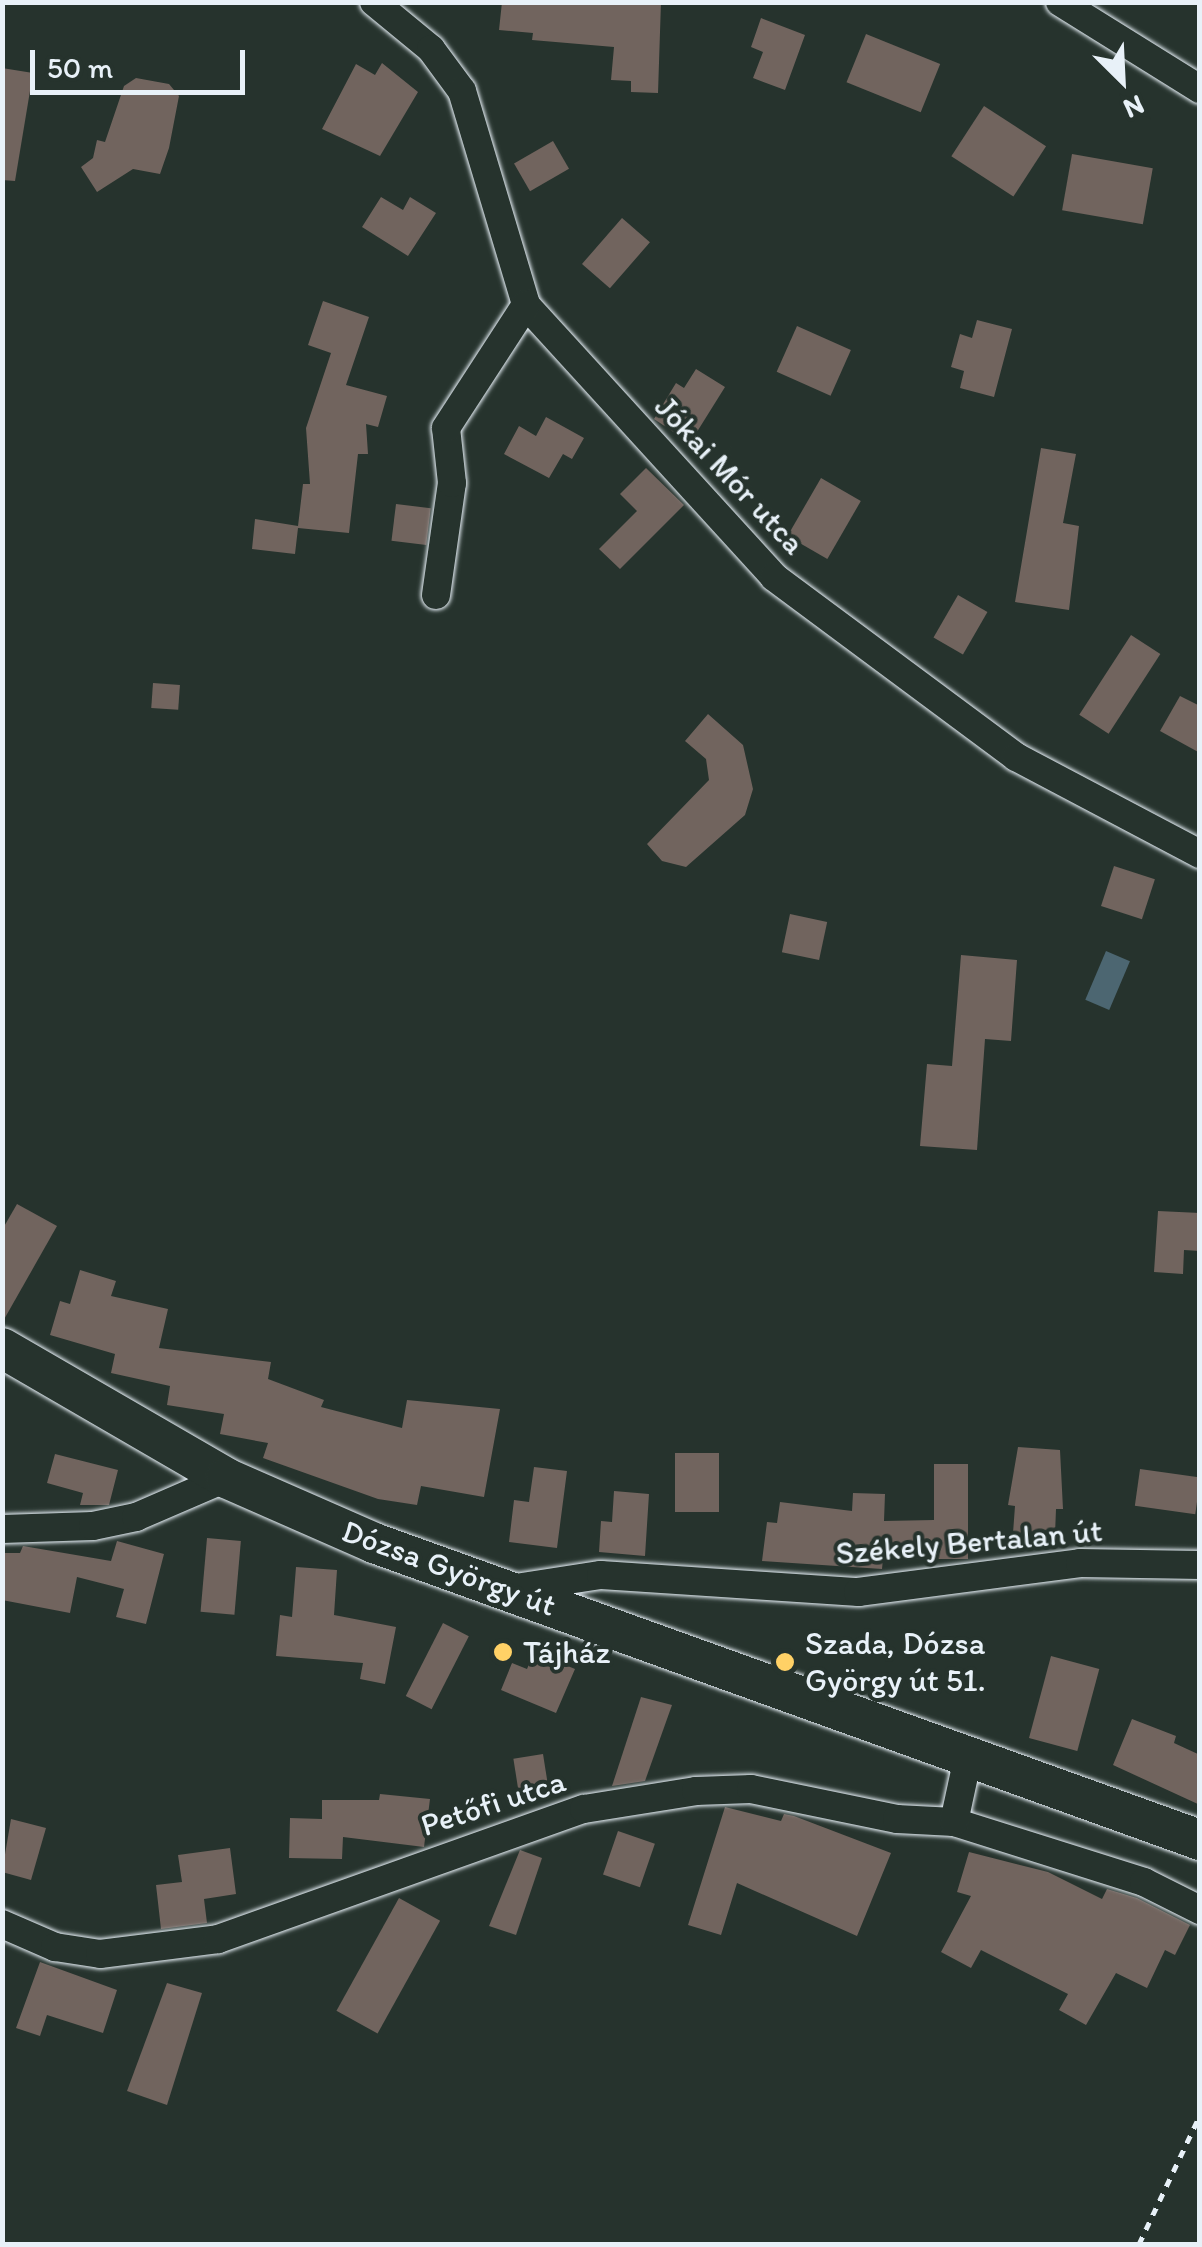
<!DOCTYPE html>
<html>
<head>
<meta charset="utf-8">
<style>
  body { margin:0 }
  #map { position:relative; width:1202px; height:2247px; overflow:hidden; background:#26332d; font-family:Itim,sans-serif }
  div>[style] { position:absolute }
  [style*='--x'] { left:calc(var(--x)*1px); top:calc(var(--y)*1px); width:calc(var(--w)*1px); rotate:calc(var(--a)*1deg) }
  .water>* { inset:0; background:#4c6671; transform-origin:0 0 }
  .building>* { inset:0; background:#71645e; transform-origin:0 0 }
  .path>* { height:5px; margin-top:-2.5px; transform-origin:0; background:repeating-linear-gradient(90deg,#e8f1f8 0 8px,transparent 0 16px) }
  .roads { filter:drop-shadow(0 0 2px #e8f1f8) drop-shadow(0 0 2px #e8f1f8) }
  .street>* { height:28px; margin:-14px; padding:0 14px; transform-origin:14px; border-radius:14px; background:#26332d }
  .secondary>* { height:40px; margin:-20px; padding:0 20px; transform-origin:20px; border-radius:20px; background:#26332d }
  .dots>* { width:28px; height:28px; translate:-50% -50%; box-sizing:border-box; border:5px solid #26332d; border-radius:50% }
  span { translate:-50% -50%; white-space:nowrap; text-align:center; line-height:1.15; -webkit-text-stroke:8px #26332d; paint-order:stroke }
  .street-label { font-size:32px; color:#e8f1f8 }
  .poi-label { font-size:32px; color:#e8f1f8 }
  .left { translate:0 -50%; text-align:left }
  .frame { position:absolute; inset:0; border:5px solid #e8f1f8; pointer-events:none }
  .north { position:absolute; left:1072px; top:30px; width:100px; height:100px; -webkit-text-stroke:8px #26332d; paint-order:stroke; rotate:156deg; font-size:28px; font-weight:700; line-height:40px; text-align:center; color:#e8f1f8 }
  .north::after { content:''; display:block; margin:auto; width:35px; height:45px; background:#e8f1f8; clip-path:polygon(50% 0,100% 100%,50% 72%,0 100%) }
  .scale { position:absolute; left:30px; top:50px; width:215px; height:45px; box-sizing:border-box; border:5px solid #e8f1f8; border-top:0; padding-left:12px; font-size:30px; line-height:35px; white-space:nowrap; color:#e8f1f8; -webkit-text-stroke:8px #26332d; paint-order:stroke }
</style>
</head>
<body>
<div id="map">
  <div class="water">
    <i style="left:1106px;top:951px;width:26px;height:53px;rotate:23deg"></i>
  </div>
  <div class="building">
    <i style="clip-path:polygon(502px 2px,661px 2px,658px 93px,631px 92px,631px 81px,611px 80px,614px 47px,532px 40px,533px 33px,499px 30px)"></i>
    <i style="clip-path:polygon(761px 18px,805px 35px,785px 90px,753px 78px,763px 52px,751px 47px)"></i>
    <i style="left:866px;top:34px;width:80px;height:52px;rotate:22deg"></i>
    <i style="clip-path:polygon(382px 63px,418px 92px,380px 156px,322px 129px,356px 64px,375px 75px)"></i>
    <i style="clip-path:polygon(2px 68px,33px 73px,15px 181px,2px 180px)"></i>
    <i style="clip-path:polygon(136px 78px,169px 84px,179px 96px,169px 148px,160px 174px,133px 169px,97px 192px,81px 167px,93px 158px,97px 140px,105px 142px,124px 86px)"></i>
    <i style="left:984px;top:106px;width:74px;height:60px;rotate:33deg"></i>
    <i style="left:553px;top:141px;width:32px;height:45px;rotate:60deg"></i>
    <i style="left:1072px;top:154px;width:82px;height:57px;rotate:10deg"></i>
    <i style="clip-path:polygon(381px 197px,403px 210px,410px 197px,436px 213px,408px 256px,362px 227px)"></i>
    <i style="left:622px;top:218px;width:37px;height:61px;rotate:41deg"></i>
    <i style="clip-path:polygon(323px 301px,369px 317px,346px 385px,387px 396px,378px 427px,366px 424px,368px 454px,358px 454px,349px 533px,298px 528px,295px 554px,252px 549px,255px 519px,298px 526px,303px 484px,310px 484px,306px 428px,331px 353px,308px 345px)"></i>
    <i style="clip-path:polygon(977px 320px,1012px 329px,994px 397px,960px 388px,964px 371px,951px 367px,960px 334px,972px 338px)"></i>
    <i style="left:797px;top:326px;width:59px;height:50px;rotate:24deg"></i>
    <i style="clip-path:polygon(696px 369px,725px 387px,690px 443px,654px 419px,676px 383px,684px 388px)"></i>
    <i style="clip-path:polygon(546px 417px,584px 438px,572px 459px,563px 454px,549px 478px,504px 454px,519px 426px,536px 436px)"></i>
    <i style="clip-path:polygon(1041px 448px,1076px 454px,1063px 523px,1079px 526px,1069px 610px,1015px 602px)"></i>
    <i style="clip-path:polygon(646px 468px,684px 505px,620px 569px,599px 549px,637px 511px,620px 494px)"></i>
    <i style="left:821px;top:478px;width:46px;height:67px;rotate:30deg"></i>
    <i style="left:396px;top:504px;width:35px;height:37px;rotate:7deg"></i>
    <i style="left:958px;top:595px;width:34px;height:49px;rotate:30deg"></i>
    <i style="left:1131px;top:635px;width:35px;height:95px;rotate:33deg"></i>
    <i style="left:153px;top:683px;width:27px;height:25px;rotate:4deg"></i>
    <i style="clip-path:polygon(1180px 696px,1200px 706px,1200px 753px,1160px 731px)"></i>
    <i style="clip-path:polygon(708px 714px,743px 745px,753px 789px,745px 815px,686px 867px,662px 861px,647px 844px,709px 780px,706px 759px,685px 741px)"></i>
    <i style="left:1114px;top:866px;width:43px;height:42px;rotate:18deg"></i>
    <i style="left:790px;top:914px;width:38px;height:39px;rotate:12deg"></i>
    <i style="clip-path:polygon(961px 955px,1017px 960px,1011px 1041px,985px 1039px,977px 1150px,920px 1146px,927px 1064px,952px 1066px)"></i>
    <i style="clip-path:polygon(17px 1204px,57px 1226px,2px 1323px,2px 1230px)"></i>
    <i style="clip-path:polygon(1158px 1211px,1200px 1213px,1200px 1251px,1184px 1250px,1183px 1274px,1154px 1272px)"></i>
    <i style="clip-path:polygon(80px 1270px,116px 1281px,111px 1296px,168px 1309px,159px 1348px,271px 1362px,268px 1379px,324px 1400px,321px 1407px,402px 1428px,407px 1400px,500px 1409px,484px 1497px,421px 1486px,417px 1505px,378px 1499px,263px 1458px,268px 1443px,220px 1434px,224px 1414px,167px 1405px,170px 1386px,111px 1373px,115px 1354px,50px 1335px,60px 1301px,70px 1304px)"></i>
    <i style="clip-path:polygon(1018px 1447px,1060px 1450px,1063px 1509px,1056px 1509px,1055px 1535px,1013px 1533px,1015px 1506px,1008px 1505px)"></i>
    <i style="left:675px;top:1453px;width:44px;height:59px"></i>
    <i style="clip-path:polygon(55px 1454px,118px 1470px,109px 1505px,80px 1505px,83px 1493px,47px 1483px)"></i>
    <i style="clip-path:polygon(934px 1464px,968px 1464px,968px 1559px,883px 1559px,882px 1569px,762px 1561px,767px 1522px,777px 1523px,780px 1502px,852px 1511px,853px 1493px,885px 1494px,884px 1521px,934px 1520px)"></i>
    <i style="clip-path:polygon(534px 1467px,567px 1471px,557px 1548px,509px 1542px,514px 1500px,529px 1502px)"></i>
    <i style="left:1140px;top:1469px;width:61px;height:37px;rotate:8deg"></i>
    <i style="clip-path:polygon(614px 1491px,649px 1494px,645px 1556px,599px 1552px,601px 1521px,612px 1522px)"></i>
    <i style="left:207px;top:1538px;width:34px;height:74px;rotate:5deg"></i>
    <i style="clip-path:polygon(117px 1541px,164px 1554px,146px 1624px,116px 1617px,124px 1589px,77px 1577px,70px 1613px,2px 1600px,2px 1553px,20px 1553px,23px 1546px,111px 1561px)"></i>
    <i style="clip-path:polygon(296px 1567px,337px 1570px,334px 1615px,396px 1627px,385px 1684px,360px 1679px,363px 1663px,276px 1656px,280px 1615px,292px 1617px)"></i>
    <i style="left:443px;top:1623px;width:29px;height:82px;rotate:27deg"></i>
    <i style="clip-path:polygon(534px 1652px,575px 1669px,556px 1713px,501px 1690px,512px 1663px,527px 1669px)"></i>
    <i style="left:1051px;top:1656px;width:50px;height:85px;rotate:15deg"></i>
    <i style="clip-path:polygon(641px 1697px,672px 1705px,645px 1781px,612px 1786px)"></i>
    <i style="clip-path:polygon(1132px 1719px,1176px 1736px,1174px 1743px,1200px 1755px,1200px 1805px,1113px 1765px)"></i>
    <i style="left:543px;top:1754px;width:37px;height:30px;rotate:81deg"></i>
    <i style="clip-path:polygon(380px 1794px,430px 1799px,424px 1847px,343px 1837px,342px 1859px,289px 1858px,290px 1818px,322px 1819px,322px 1800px,379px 1800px)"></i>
    <i style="clip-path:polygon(725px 1807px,781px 1821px,784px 1814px,794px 1816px,891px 1853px,857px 1936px,737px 1883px,721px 1935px,688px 1925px)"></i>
    <i style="clip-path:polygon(11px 1819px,46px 1828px,31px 1880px,2px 1872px)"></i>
    <i style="left:618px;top:1831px;width:39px;height:46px;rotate:19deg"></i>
    <i style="clip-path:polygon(230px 1848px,236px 1894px,204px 1899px,207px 1923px,161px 1929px,156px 1885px,182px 1882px,178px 1855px)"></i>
    <i style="clip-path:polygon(520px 1850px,542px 1858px,516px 1935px,489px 1926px)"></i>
    <i style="clip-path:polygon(969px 1852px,1048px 1872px,1102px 1899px,1107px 1889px,1137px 1898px,1190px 1925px,1175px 1955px,1165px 1950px,1147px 1988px,1116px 1973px,1086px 2025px,1059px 2010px,1068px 1994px,981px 1950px,971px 1968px,941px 1952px,971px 1896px,957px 1892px)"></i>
    <i style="left:399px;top:1898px;width:47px;height:129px;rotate:29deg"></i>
    <i style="clip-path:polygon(40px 1962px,117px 1990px,103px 2033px,47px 2015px,40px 2036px,16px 2028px)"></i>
    <i style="clip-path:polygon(167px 1983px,202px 1993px,167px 2105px,127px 2091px)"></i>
  </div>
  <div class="path">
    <i style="--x:1139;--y:2244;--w:143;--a:-64.7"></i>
  </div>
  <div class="roads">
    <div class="street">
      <i style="--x:374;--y:2;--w:74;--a:39.5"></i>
      <i style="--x:431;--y:49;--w:52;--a:53.6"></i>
      <i style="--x:462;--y:91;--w:223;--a:73.3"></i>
      <i style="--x:526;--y:305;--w:368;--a:47.6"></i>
      <i style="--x:774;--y:577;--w:302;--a:36.6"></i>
      <i style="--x:1016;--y:757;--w:208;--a:27.8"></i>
      <i style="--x:1060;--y:2;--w:165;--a:31.9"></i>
      <i style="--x:436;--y:595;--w:113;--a:-81.9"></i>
      <i style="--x:452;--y:483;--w:55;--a:-96.2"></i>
      <i style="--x:446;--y:428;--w:147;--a:-57"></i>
      <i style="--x:2;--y:1529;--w:91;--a:-1.9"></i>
      <i style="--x:93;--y:1526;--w:44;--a:-11.8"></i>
      <i style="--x:136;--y:1517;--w:98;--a:-23.4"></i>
      <i style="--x:509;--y:1589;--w:93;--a:-8.7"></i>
      <i style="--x:601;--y:1575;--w:258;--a:3.8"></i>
      <i style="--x:858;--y:1592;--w:224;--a:-7.4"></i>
      <i style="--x:1080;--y:1563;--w:120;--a:1"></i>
      <i style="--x:954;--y:1822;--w:199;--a:17.5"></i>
      <i style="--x:1144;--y:1882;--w:63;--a:26.6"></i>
      <i style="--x:2;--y:1924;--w:58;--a:23.5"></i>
      <i style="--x:55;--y:1947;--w:46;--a:8.8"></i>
      <i style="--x:100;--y:1954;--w:119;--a:-7.2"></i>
      <i style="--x:218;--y:1939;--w:388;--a:-19.6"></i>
      <i style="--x:584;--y:1809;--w:113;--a:-9.1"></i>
      <i style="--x:696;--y:1791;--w:55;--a:-2.1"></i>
      <i style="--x:751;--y:1789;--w:149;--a:11.6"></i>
      <i style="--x:897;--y:1819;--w:57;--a:3"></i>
      <i style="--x:954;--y:1822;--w:66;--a:-77.8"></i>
    </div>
    <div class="secondary">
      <i style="--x:2;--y:1348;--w:259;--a:30.1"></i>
      <i style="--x:226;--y:1478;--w:162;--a:23.7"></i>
      <i style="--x:374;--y:1543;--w:878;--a:19.78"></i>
    </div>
  </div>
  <div class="dots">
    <i style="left:503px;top:1652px;background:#ffd166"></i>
    <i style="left:785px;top:1662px;background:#ffd166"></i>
  </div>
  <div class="street-label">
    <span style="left:730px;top:475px;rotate:47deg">Jókai Mór utca</span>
    <span style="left:969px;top:1542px;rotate:-5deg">Székely Bertalan út</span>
    <span style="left:449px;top:1568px;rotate:20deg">Dózsa György út</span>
    <span style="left:493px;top:1803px;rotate:-18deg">Petőfi utca</span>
  </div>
  <div class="poi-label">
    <span class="left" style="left:805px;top:1662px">Szada, Dózsa<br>György út 51.</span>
    <span class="left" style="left:523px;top:1652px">Tájház</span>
  </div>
  <div class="frame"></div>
  <div class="north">N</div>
  <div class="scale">50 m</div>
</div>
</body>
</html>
